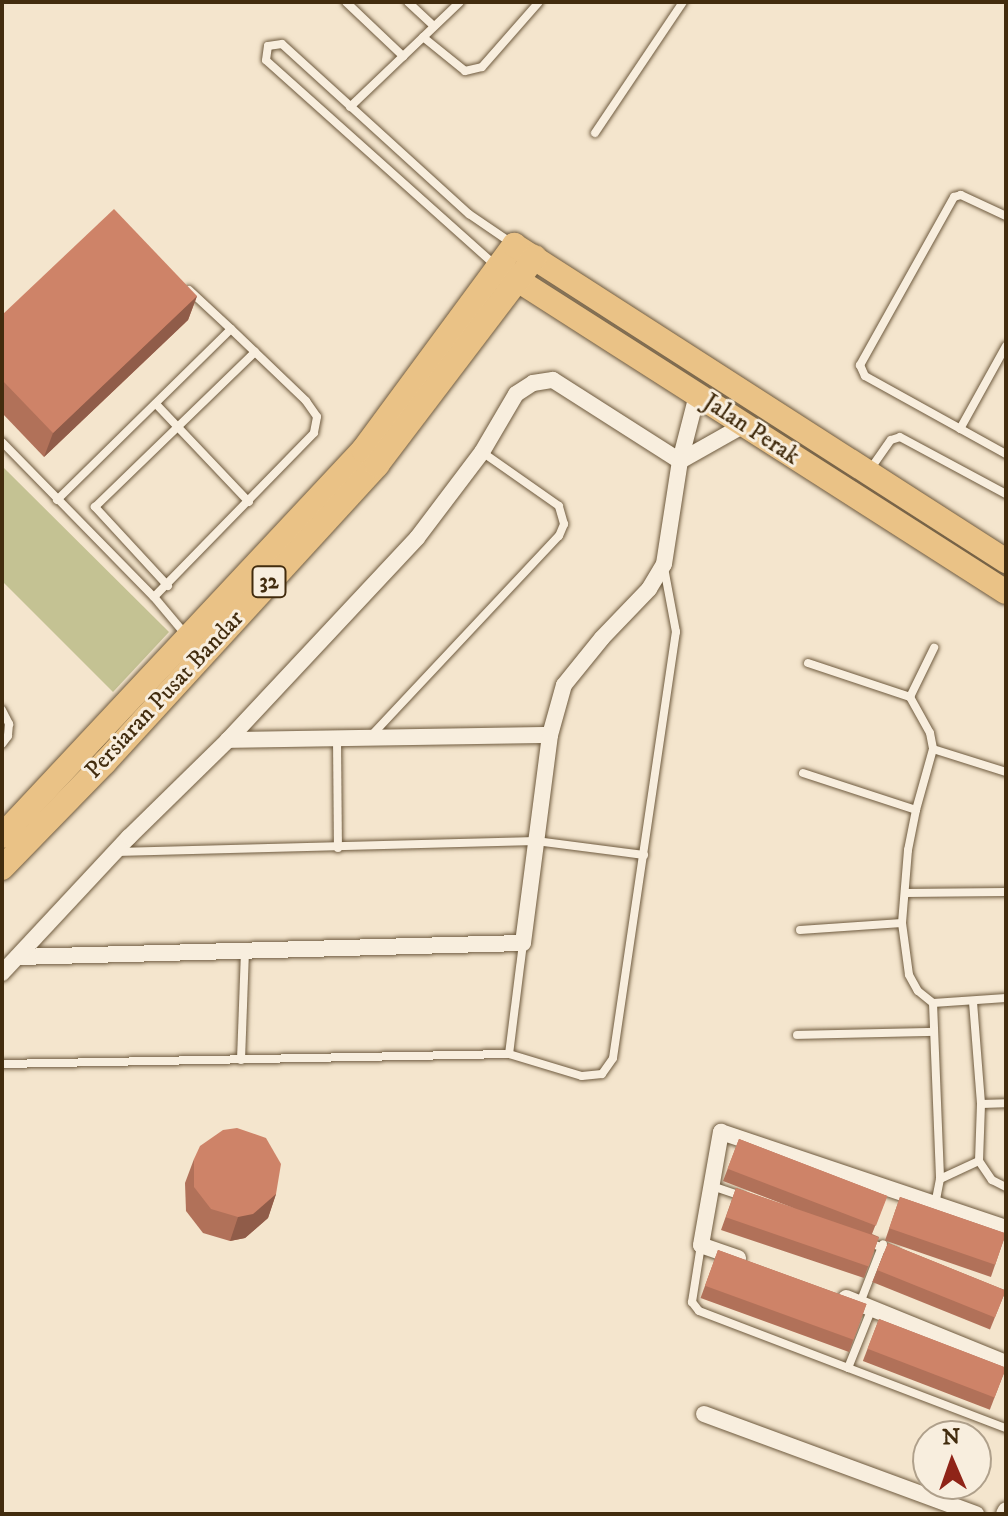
<!DOCTYPE html>
<html>
<head>
<meta charset="utf-8">
<style>
  body { margin:0 }
  #map { position:relative; width:1008px; height:1516px; overflow:hidden; background:#f4e5cd; font-family:"IM FELL DW Pica",serif }
  div>[style] { position:absolute }
  [style*='--x'] { left:calc(var(--x)*1px); top:calc(var(--y)*1px); width:calc(var(--w)*1px); rotate:calc(var(--a)*1deg) }
  .green>* { inset:0; background:#c4c293 }
  .roads { filter:drop-shadow(0 0 2px #6e5a3e) drop-shadow(0 0 2px #6e5a3e) }
  .service>* { height:8px; margin:-4px; padding:0 4px; transform-origin:4px; border-radius:4px; background:#f8eede }
  .minor>* { height:16px; margin:-8px; padding:0 8px; transform-origin:8px; border-radius:8px; background:#f8eede }
  .primary>* { height:24px; margin:-12px; padding:0 12px; transform-origin:12px; border-radius:12px; background:#eac286 }
  .wall>* { inset:0; background:#b17159; transform-origin:0 0 }
  .shaded-wall>* { inset:0; background:#905c49 }
  .building>* { inset:0; background:#ce8368; transform-origin:0 0 }
  span { translate:-50% -50%; white-space:nowrap; text-align:center; line-height:1.15; -webkit-text-stroke:6px #f8eede; paint-order:stroke }
  .shield-label span { padding:2px 6px; background:#f8eede; border:2px solid; border-radius:6px; -webkit-text-stroke-width:0 }
  .shield-label { font-size:22px; color:#422c0e; font-weight:700 }
  .street-label { font-size:24px; color:#422c0e }
  .frame { position:absolute; inset:0; border:4px solid #422c0e; pointer-events:none }
  .north { position:absolute; left:912px; top:1420px; width:80px; height:80px; box-sizing:border-box; background:#f8eede; border:2px solid #afa08b; border-radius:50%; rotate:358deg; font-size:22px; font-weight:700; line-height:32px; text-align:center; color:#422c0e }
  .north::after { content:''; display:block; margin:auto; width:28px; height:36px; background:#8f2418; clip-path:polygon(50% 0,100% 100%,50% 72%,0 100%) }
</style>
</head>
<body>
<div id="map">
  <div class="green">
    <i style="clip-path:polygon(2px 466px,169px 632px,113px 692px,2px 581px)"></i>
  </div>
  <div class="roads">
    <div class="service">
      <i style="--x:346;--y:2;--w:79;--a:43.5"></i>
      <i style="--x:408;--y:2;--w:35;--a:43"></i>
      <i style="--x:423;--y:37;--w:54;--a:39"></i>
      <i style="--x:465;--y:71;--w:17;--a:-13"></i>
      <i style="--x:482;--y:67;--w:86;--a:-48.8"></i>
      <i style="--x:350;--y:107;--w:152;--a:-43.7"></i>
      <i style="--x:595;--y:133;--w:158;--a:-56.1"></i>
      <i style="--x:1006;--y:216;--w:50;--a:-155"></i>
      <i style="--x:961;--y:195;--w:7;--a:164"></i>
      <i style="--x:954;--y:197;--w:193;--a:119.2"></i>
      <i style="--x:860;--y:365;--w:12;--a:66"></i>
      <i style="--x:865;--y:376;--w:161;--a:29"></i>
      <i style="--x:495;--y:265;--w:307;--a:-138.2"></i>
      <i style="--x:266;--y:60;--w:14;--a:-82"></i>
      <i style="--x:268;--y:46;--w:14;--a:-8"></i>
      <i style="--x:282;--y:44;--w:253;--a:42.3"></i>
      <i style="--x:469;--y:214;--w:53;--a:34.3"></i>
      <i style="--x:189;--y:290;--w:57;--a:42.9"></i>
      <i style="--x:156;--y:404;--w:135;--a:46.5"></i>
      <i style="--x:960;--y:429;--w:95;--a:-61"></i>
      <i style="--x:2;--y:442;--w:217;--a:45.6"></i>
      <i style="--x:154;--y:597;--w:50;--a:49.9"></i>
      <i style="--x:869;--y:471;--w:38;--a:-55"></i>
      <i style="--x:891;--y:440;--w:9;--a:-18"></i>
      <i style="--x:900;--y:437;--w:120;--a:28.3"></i>
      <i style="--x:57;--y:500;--w:244;--a:-44.5"></i>
      <i style="--x:231;--y:329;--w:104;--a:43.8"></i>
      <i style="--x:306;--y:401;--w:19;--a:55"></i>
      <i style="--x:317;--y:417;--w:16;--a:101"></i>
      <i style="--x:314;--y:433;--w:229;--a:134.3"></i>
      <i style="--x:168;--y:586;--w:108;--a:-132.7"></i>
      <i style="--x:95;--y:507;--w:223;--a:-44.1"></i>
      <i style="--x:808;--y:663;--w:108;--a:18.4"></i>
      <i style="--x:910;--y:697;--w:41;--a:60.9"></i>
      <i style="--x:930;--y:733;--w:16;--a:79"></i>
      <i style="--x:933;--y:749;--w:63;--a:105.6"></i>
      <i style="--x:910;--y:697;--w:55;--a:-63.9"></i>
      <i style="--x:2;--y:710;--w:16;--a:63"></i>
      <i style="--x:9;--y:724;--w:12;--a:95"></i>
      <i style="--x:8;--y:736;--w:10;--a:127"></i>
      <i style="--x:369;--y:738;--w:277;--a:-46.8"></i>
      <i style="--x:559;--y:536;--w:13;--a:-67"></i>
      <i style="--x:564;--y:524;--w:19;--a:-106"></i>
      <i style="--x:559;--y:506;--w:94;--a:-145"></i>
      <i style="--x:337;--y:739;--w:109;--a:89.5"></i>
      <i style="--x:933;--y:749;--w:77;--a:17.5"></i>
      <i style="--x:803;--y:773;--w:119;--a:18.1"></i>
      <i style="--x:916;--y:810;--w:41;--a:101.3"></i>
      <i style="--x:908;--y:850;--w:73;--a:94.7"></i>
      <i style="--x:902;--y:923;--w:52;--a:82.3"></i>
      <i style="--x:909;--y:975;--w:18;--a:61"></i>
      <i style="--x:918;--y:991;--w:19;--a:39"></i>
      <i style="--x:933;--y:1003;--w:73;--a:-3.9"></i>
      <i style="--x:116;--y:852;--w:420;--a:-1.5"></i>
      <i style="--x:536;--y:841;--w:109;--a:7.4"></i>
      <i style="--x:905;--y:893;--w:101;--a:-0.6"></i>
      <i style="--x:800;--y:930;--w:102;--a:-3.9"></i>
      <i style="--x:973;--y:1002;--w:102;--a:85.5"></i>
      <i style="--x:981;--y:1104;--w:25;--a:-2"></i>
      <i style="--x:933;--y:1003;--w:176;--a:87.7"></i>
      <i style="--x:940;--y:1179;--w:25;--a:101"></i>
      <i style="--x:797;--y:1035;--w:137;--a:-1.3"></i>
      <i style="--x:509;--y:1054;--w:76;--a:16.8"></i>
      <i style="--x:582;--y:1076;--w:20;--a:-6"></i>
      <i style="--x:602;--y:1074;--w:19;--a:-55"></i>
      <i style="--x:613;--y:1058;--w:431;--a:-81.6"></i>
      <i style="--x:676;--y:632;--w:65;--a:-100.6"></i>
      <i style="--x:241;--y:1060;--w:109;--a:-87.9"></i>
      <i style="--x:2;--y:1064;--w:507;--a:-1.13"></i>
      <i style="--x:509;--y:1054;--w:112;--a:-82.8"></i>
      <i style="--x:981;--y:1104;--w:57;--a:92"></i>
      <i style="--x:979;--y:1161;--w:23;--a:56"></i>
      <i style="--x:992;--y:1180;--w:16;--a:27"></i>
      <i style="--x:940;--y:1179;--w:43;--a:-24.8"></i>
      <i style="--x:712;--y:1186;--w:31;--a:19"></i>
      <i style="--x:867;--y:1242;--w:30;--a:20"></i>
      <i style="--x:701;--y:1245;--w:58;--a:99"></i>
      <i style="--x:692;--y:1302;--w:11;--a:52"></i>
      <i style="--x:699;--y:1311;--w:329;--a:20.9"></i>
      <i style="--x:860;--y:1303;--w:63;--a:-68.7"></i>
      <i style="--x:848;--y:1368;--w:65;--a:-68.2"></i>
    </div>
    <div class="minor">
      <i style="--x:680;--y:461;--w:73;--a:-29.4"></i>
      <i style="--x:228;--y:740;--w:322;--a:-0.9"></i>
      <i style="--x:18;--y:957;--w:505;--a:-1.59"></i>
      <i style="--x:523;--y:943;--w:210;--a:-82.6"></i>
      <i style="--x:550;--y:735;--w:52;--a:-74.4"></i>
      <i style="--x:564;--y:685;--w:60;--a:-51"></i>
      <i style="--x:602;--y:638;--w:68;--a:-46.2"></i>
      <i style="--x:649;--y:589;--w:29;--a:-59"></i>
      <i style="--x:664;--y:564;--w:104;--a:-81.2"></i>
      <i style="--x:680;--y:461;--w:68;--a:-75.6"></i>
      <i style="--x:2;--y:973;--w:186;--a:-47"></i>
      <i style="--x:129;--y:837;--w:139;--a:-44.4"></i>
      <i style="--x:228;--y:740;--w:277;--a:-46.9"></i>
      <i style="--x:417;--y:538;--w:108;--a:-52.9"></i>
      <i style="--x:482;--y:452;--w:67;--a:-59.6"></i>
      <i style="--x:516;--y:394;--w:20;--a:-33"></i>
      <i style="--x:533;--y:383;--w:20;--a:-9"></i>
      <i style="--x:553;--y:380;--w:151;--a:32.5"></i>
      <i style="--x:738;--y:1258;--w:39;--a:-161"></i>
      <i style="--x:701;--y:1245;--w:115;--a:-80"></i>
      <i style="--x:721;--y:1132;--w:301;--a:18.6"></i>
      <i style="--x:846;--y:1298;--w:173;--a:22.1"></i>
      <i style="--x:704;--y:1414;--w:290;--a:20.2"></i>
      <i style="--x:1004;--y:1514;--w:4;--a:-63"></i>
    </div>
    <div class="primary">
      <i style="--x:505;--y:272;--w:594;--a:32.57"></i>
      <i style="--x:2;--y:836;--w:529;--a:-46.92"></i>
      <i style="--x:363;--y:450;--w:255;--a:-53.6"></i>
      <i style="--x:514;--y:245;--w:585;--a:32.71"></i>
      <i style="--x:2;--y:868;--w:148;--a:-45.8"></i>
      <i style="--x:105;--y:762;--w:403;--a:-47.5"></i>
      <i style="--x:377;--y:465;--w:261;--a:-52.8"></i>
    </div>
  </div>
  <div class="wall">
    <i style="clip-path:polygon(197px 296px,188px 320px,44px 457px,2px 413px,2px 315px)"></i>
    <i style="clip-path:polygon(739px 1139px,887px 1196px,872px 1234px,879px 1237px,864px 1278px,721px 1230px,736px 1188px,796px 1209px,723px 1181px)"></i>
    <i style="clip-path:polygon(194px 1159px,276px 1194px,268px 1218px,245px 1238px,230px 1241px,203px 1233px,186px 1211px,185px 1183px)"></i>
    <i style="left:900px;top:1197px;width:112px;height:46px;rotate:19deg"></i>
    <i style="left:888px;top:1243px;width:127px;height:42px;rotate:22deg"></i>
    <i style="left:718px;top:1250px;width:158px;height:51px;rotate:20deg"></i>
    <i style="left:879px;top:1319px;width:136px;height:45px;rotate:21deg"></i>
  </div>
  <div class="shaded-wall">
    <i style="clip-path:polygon(197px 296px,188px 320px,44px 457px,53px 433px)"></i>
    <i style="clip-path:polygon(276px 1194px,268px 1218px,245px 1238px,230px 1241px,238px 1217px)"></i>
  </div>
  <div class="building">
    <i style="clip-path:polygon(114px 209px,197px 296px,53px 433px,2px 380px,2px 315px)"></i>
    <i style="clip-path:polygon(237px 1128px,266px 1138px,281px 1164px,276px 1194px,253px 1214px,238px 1217px,211px 1209px,194px 1187px,194px 1159px,200px 1146px,223px 1130px)"></i>
    <i style="left:739px;top:1139px;width:159px;height:32px;rotate:21deg"></i>
    <i style="left:736px;top:1188px;width:151px;height:31px;rotate:19deg"></i>
    <i style="left:900px;top:1197px;width:112px;height:33px;rotate:19deg"></i>
    <i style="left:888px;top:1243px;width:127px;height:29px;rotate:22deg"></i>
    <i style="left:718px;top:1250px;width:158px;height:38px;rotate:20deg"></i>
    <i style="left:879px;top:1319px;width:136px;height:32px;rotate:21deg"></i>
  </div>
  <div class="shield-label">
    <span style="left:269px;top:582px">32</span>
  </div>
  <div class="street-label">
    <span style="left:751px;top:430px;rotate:33deg">Jalan Perak</span>
    <span style="left:165px;top:695px;rotate:-47deg">Persiaran Pusat Bandar</span>
  </div>
  <div class="frame"></div>
  <div class="north">N</div>
</div>
</body>
</html>
